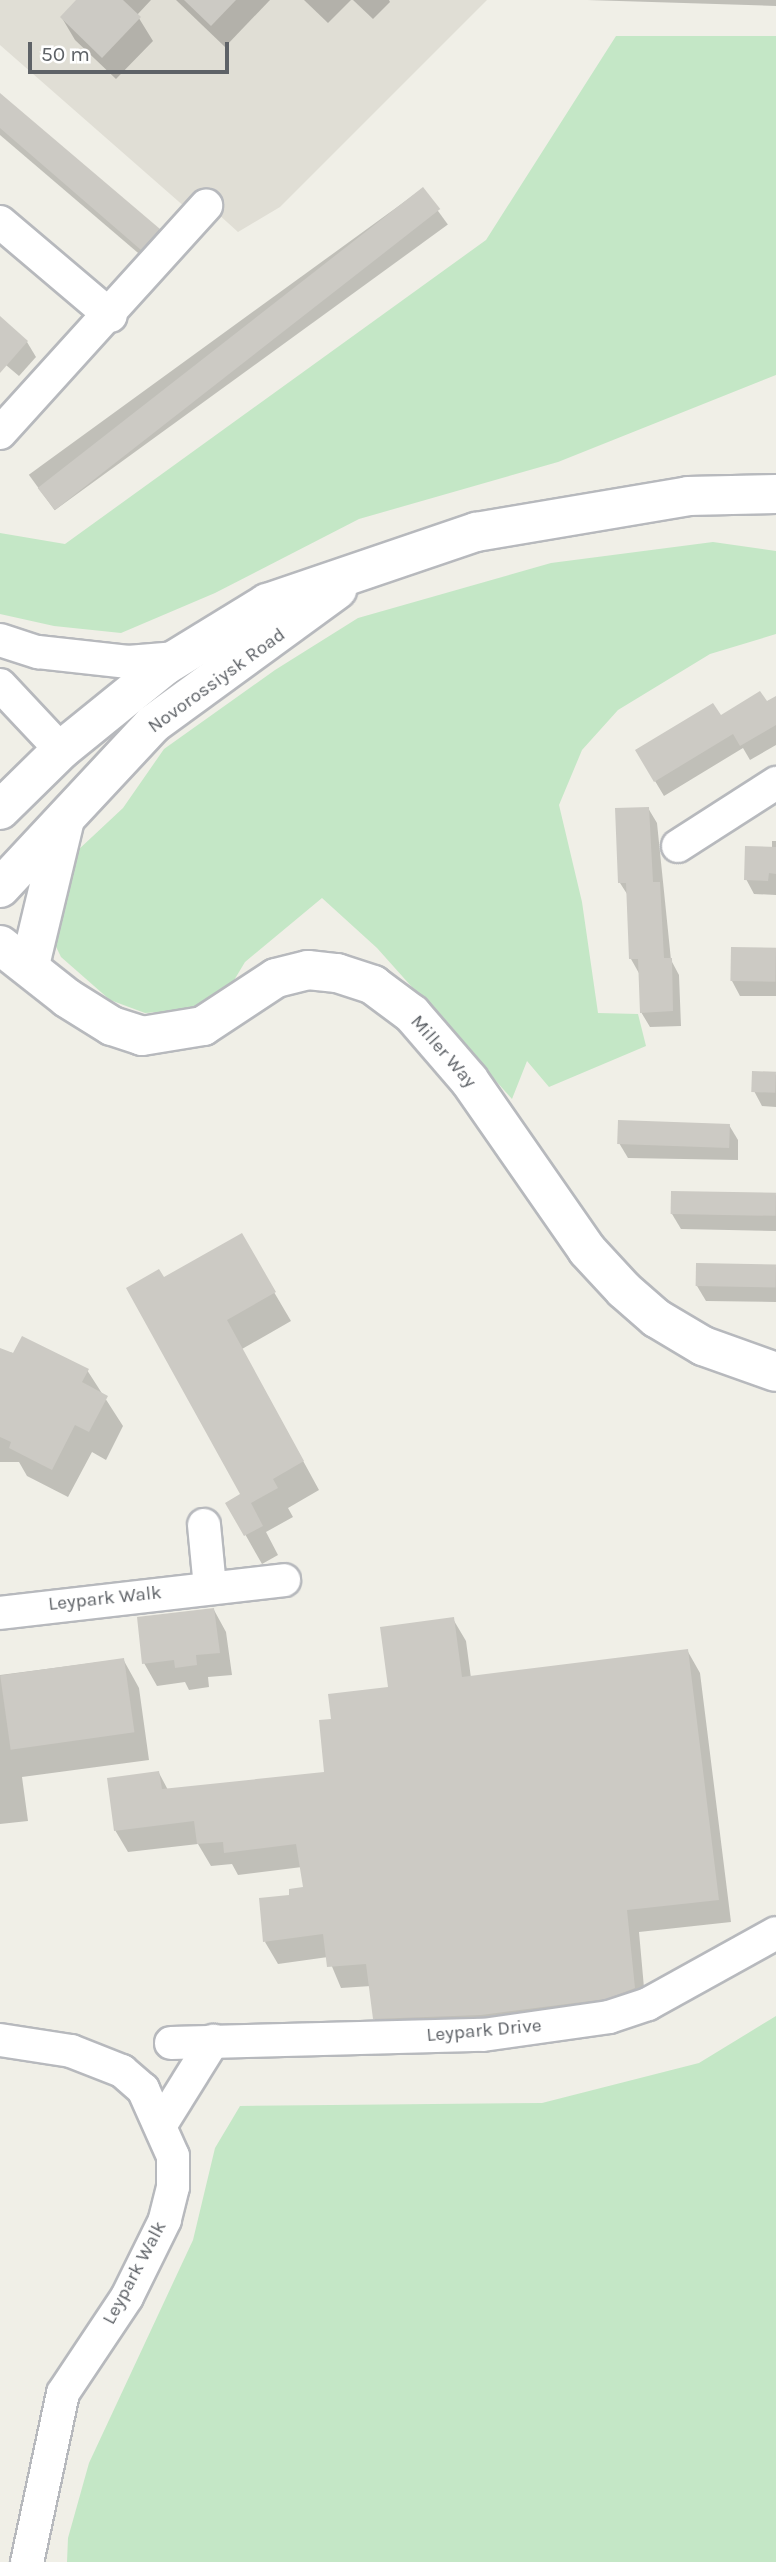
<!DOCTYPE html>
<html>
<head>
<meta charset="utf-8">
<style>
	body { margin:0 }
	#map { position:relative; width:776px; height:2562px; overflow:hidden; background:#f0efe7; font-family:Karla,sans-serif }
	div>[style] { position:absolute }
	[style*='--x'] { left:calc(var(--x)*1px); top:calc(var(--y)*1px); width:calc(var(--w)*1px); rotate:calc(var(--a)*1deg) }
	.education>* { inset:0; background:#e0ded5 }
	.green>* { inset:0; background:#c4e7c6 }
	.shadow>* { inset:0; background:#0003; transform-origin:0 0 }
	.building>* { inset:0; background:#cccac4; transform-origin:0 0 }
	.roads { filter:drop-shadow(2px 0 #b7b9bd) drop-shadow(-2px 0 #b7b9bd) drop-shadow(0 2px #b7b9bd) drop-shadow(0 -2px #b7b9bd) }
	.street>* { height:32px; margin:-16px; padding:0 16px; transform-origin:16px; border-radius:16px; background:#fff }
	.secondary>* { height:38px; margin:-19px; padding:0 19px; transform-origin:19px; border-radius:19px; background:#fff }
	span { translate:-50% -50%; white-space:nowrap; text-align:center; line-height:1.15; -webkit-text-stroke:5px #fff; paint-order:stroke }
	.street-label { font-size:19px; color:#5e6267 }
	.scale { position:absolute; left:28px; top:42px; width:201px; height:32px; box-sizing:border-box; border:4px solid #5e6267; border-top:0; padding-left:9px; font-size:21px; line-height:24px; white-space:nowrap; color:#5e6267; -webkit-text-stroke:5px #fff; paint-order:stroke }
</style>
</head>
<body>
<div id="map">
	<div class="education">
		<i style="clip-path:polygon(0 0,487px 0,280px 207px,238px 232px,196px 194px,186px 208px,0 45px)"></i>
	</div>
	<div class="green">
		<i style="clip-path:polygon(616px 36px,776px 36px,776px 375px,558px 462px,359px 519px,215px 593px,121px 633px,54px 626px,0 614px,0 533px,65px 544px,486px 240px)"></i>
		<i style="clip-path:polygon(713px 542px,776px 551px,776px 634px,710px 654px,618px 710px,582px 750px,559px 805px,582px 902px,598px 1013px,638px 1014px,646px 1046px,549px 1087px,527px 1061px,512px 1099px,377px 948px,322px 898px,245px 962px,224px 997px,202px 1009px,145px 1013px,110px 1000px,61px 957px,44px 922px,62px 865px,123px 808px,164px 749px,275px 670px,358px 618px,551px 563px)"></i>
		<i style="clip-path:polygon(776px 2016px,776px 2562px,67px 2562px,68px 2538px,89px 2463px,193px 2240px,215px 2148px,240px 2106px,542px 2103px,699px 2063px)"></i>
	</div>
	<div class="shadow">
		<i style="clip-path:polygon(79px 0,151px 0,137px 15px,153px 41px,116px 79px,75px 40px,62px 18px)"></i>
		<i style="clip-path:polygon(176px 0,270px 0,225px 47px)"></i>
		<i style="clip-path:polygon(304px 0,351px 0,328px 23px)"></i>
		<i style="clip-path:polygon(353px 0,389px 0,390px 2px,373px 19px)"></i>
		<i style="clip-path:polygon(776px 0,776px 6px,587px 0)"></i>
		<i style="clip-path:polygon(0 94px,159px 230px,167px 245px,151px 264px,0 135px)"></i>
		<i style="left:422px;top:189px;width:44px;height:486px;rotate:54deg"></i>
		<i style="clip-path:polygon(0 319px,27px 342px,36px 357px,19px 376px,0 360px)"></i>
		<i style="clip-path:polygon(776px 698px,776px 745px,750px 760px,743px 748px,664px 796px,637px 751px)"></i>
		<i style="clip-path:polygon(648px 808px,657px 823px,671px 960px,679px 975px,681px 1026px,650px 1027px,641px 1012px,640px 975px,631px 959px,629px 897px,620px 883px)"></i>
		<i style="clip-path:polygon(772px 841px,776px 841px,776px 895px,754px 894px,746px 879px,772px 848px)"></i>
		<i style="clip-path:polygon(776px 949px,776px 996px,740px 996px,732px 981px)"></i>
		<i style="clip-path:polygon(776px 1074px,776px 1107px,762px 1106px,754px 1091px)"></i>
		<i style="clip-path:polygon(729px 1125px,738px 1140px,738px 1160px,628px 1158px,619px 1143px)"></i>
		<i style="clip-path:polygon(776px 1195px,776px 1231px,681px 1229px,672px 1214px)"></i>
		<i style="clip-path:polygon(241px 1236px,291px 1321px,242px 1349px,319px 1490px,288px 1508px,293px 1517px,266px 1532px,278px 1555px,262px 1564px,228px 1504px,243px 1495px,163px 1279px)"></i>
		<i style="clip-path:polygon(776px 1267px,776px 1302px,706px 1301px,697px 1286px)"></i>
		<i style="clip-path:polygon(0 1350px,87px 1370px,123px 1426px,106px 1460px,92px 1452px,68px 1497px,27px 1476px,19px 1462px,0 1462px)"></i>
		<i style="clip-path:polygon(214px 1610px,226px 1632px,232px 1675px,208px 1677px,209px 1687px,189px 1690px,185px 1682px,157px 1686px,144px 1663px)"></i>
		<i style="clip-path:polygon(453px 1619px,466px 1641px,471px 1678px,687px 1650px,700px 1673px,731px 1922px,639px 1932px,646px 2010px,387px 2041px,374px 2018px,371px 1986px,341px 1988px,328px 1957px,278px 1964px,265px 1942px,291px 1896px,305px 1888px,302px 1867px,238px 1875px,232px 1864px,211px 1866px,198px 1844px,128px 1852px,115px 1830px,159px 1773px,168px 1790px,326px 1773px,333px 1721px,390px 1688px)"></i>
		<i style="clip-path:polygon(123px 1659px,139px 1688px,149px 1760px,22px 1777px,28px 1821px,0 1824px,0 1675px)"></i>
	</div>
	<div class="building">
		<i style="clip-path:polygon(76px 0,123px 0,141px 17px,102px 58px,60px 17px)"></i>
		<i style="clip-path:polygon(184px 0,236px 0,211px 26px)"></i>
		<i style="clip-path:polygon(0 93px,160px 229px,141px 250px,0 128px)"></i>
		<i style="left:423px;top:187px;width:28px;height:489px;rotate:52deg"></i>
		<i style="clip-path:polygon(0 316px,28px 341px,0 373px)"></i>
		<i style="clip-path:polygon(760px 691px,767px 701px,776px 696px,776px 725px,740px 746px,733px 734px,654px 782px,635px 750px,713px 703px,721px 715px)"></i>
		<i style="clip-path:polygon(649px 807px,653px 882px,660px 882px,664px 958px,672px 958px,673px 1011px,640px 1013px,638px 959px,629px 959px,626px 883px,618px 883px,615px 808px)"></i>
		<i style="clip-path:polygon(745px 846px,776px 847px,776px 874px,769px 873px,768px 881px,744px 880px)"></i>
		<i style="left:731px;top:947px;width:45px;height:34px;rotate:1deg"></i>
		<i style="left:752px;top:1071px;width:24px;height:21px;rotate:2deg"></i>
		<i style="left:618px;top:1120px;width:112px;height:24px;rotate:2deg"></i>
		<i style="left:671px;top:1191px;width:105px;height:23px;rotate:1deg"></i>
		<i style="clip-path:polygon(242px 1233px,276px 1292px,227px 1320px,304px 1461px,273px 1479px,278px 1488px,251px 1503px,263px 1526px,244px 1536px,225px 1503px,240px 1494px,126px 1288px,159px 1269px,164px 1277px)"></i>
		<i style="left:696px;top:1263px;width:80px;height:23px;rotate:1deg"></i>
		<i style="clip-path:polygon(22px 1336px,89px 1369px,82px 1382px,108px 1396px,89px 1432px,75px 1425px,52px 1470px,9px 1448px,11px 1442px,0 1437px,0 1348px,13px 1353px)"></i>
		<i style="clip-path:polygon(214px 1608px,220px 1653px,196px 1655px,197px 1665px,175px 1668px,174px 1660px,142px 1664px,137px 1617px)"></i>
		<i style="clip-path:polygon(454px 1617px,462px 1677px,688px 1649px,719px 1900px,627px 1910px,635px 1988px,630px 1990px,606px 1999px,481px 2015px,373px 2019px,366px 1964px,327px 1967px,323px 1934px,263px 1942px,259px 1898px,289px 1895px,289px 1889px,303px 1887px,296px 1844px,224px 1853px,223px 1842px,197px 1844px,194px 1821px,114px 1831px,107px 1778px,159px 1771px,162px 1789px,324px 1772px,319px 1720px,331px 1719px,328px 1694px,388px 1687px,380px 1627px)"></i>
		<i style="left:124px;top:1658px;width:75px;height:125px;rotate:82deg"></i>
	</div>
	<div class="roads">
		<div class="street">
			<i style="--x:0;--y:222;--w:145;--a:40.3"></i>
			<i style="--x:0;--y:433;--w:307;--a:-47.8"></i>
			<i style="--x:0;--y:640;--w:40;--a:18"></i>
			<i style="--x:38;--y:652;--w:91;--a:6.3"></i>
			<i style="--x:128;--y:662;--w:49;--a:-4.7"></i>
			<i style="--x:0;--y:685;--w:89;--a:46.8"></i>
			<i style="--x:678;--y:846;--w:117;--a:-32.7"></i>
			<i style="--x:204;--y:1525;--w:62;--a:84.5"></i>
			<i style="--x:0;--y:1613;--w:286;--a:-6.6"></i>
			<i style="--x:0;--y:2040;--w:72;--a:8.8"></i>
			<i style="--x:71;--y:2051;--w:55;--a:21.4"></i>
			<i style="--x:122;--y:2071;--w:28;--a:41"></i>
			<i style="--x:143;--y:2089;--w:73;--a:65.9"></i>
			<i style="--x:173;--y:2156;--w:31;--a:90"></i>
			<i style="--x:173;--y:2187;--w:34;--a:104"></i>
			<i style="--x:165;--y:2220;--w:86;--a:116.3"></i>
			<i style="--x:127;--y:2297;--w:115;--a:123.7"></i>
			<i style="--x:63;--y:2393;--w:173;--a:102"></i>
			<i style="--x:171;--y:2043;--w:312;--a:-1.5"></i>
			<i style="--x:483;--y:2035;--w:127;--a:-8.1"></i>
			<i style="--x:609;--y:2017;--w:41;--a:-18.4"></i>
			<i style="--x:648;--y:2004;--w:146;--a:-29"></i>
			<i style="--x:162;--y:2123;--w:97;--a:-58.1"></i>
		</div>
		<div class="secondary">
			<i style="--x:0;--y:810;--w:86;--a:-44.5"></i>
			<i style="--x:61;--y:750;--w:135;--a:-39"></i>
			<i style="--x:166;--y:665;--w:119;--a:-31.5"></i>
			<i style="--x:267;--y:603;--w:221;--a:-18.8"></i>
			<i style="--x:476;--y:532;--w:215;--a:-9.6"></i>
			<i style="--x:688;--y:496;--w:88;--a:-1.3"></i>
			<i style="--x:0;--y:888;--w:224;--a:-47"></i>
			<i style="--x:153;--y:724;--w:228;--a:-36.1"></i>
			<i style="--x:0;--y:945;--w:85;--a:38.3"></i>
			<i style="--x:67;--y:998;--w:53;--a:31.9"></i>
			<i style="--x:112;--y:1026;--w:32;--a:18"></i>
			<i style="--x:142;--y:1036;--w:62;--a:-9.3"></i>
			<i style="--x:203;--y:1026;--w:87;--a:-33.3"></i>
			<i style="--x:276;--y:978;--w:33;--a:-14"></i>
			<i style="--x:308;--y:970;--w:29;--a:6"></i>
			<i style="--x:337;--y:973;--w:38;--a:18"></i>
			<i style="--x:373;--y:985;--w:49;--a:36.6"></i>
			<i style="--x:412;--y:1014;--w:87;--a:49.2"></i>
			<i style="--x:469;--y:1080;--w:207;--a:55.2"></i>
			<i style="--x:587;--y:1250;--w:54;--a:47.2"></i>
			<i style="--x:624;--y:1290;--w:43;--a:41.2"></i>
			<i style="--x:656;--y:1318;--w:55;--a:30.8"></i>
			<i style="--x:703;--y:1346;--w:77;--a:19.6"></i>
			<i style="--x:30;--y:965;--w:146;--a:-76.5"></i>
		</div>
	</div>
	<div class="street-label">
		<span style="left:217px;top:681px;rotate:-36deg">Novorossiysk Road</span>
		<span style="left:443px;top:1052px;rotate:49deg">Miller Way</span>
		<span style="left:105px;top:1599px;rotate:-6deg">Leypark Walk</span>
		<span style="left:484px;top:2031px;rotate:-5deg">Leypark Drive</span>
		<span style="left:135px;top:2273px;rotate:-62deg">Leypark Walk</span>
	</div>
	<div class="scale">50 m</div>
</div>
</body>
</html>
